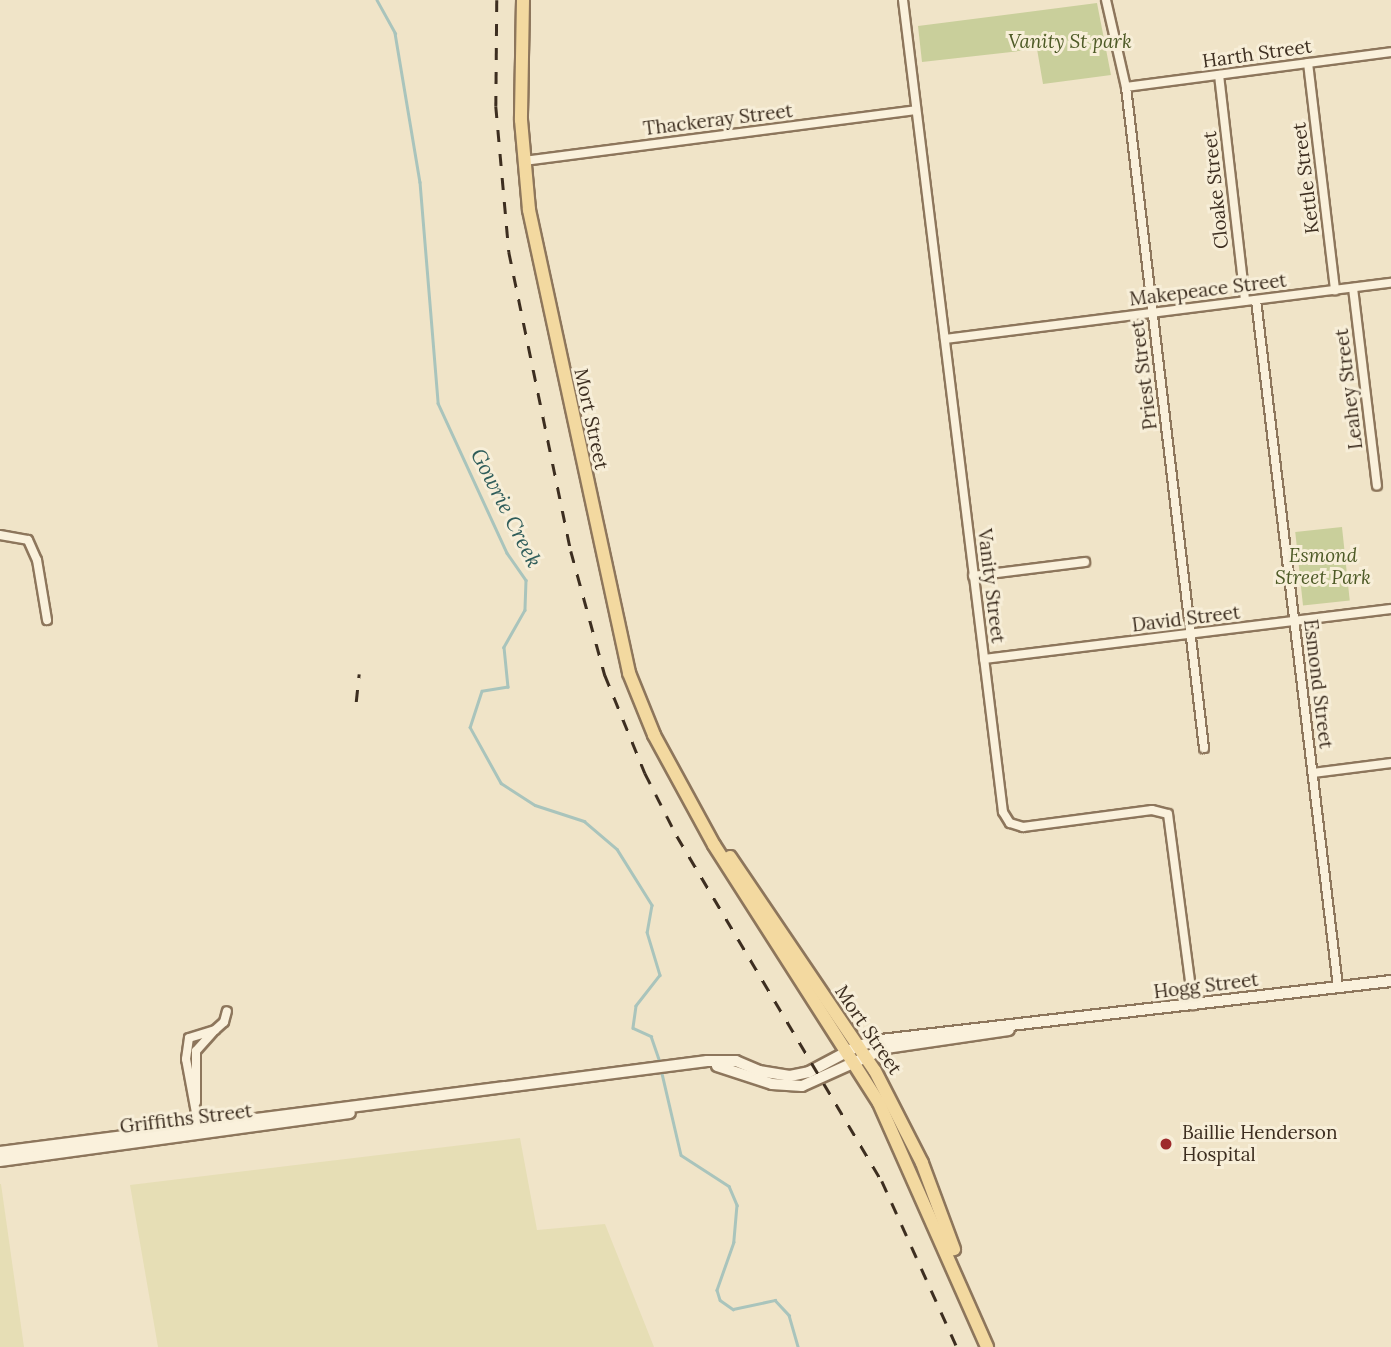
<!DOCTYPE html>
<html>
<head>
<meta charset="utf-8">
<style>
	body { margin:0 }
	#map { position:relative; width:1391px; height:1347px; overflow:hidden; background:#f0e4c8; font-family:Lora,serif }
	div>[style] { position:absolute }
	[style*='--x'] { left:calc(var(--x)*1px); top:calc(var(--y)*1px); width:calc(var(--w)*1px); rotate:calc(var(--a)*1deg) }
	.farmland>* { inset:0; background:#e6deb5 }
	.green>* { inset:0; background:#c9cf9b; transform-origin:0 0 }
	.stream>* { height:2.5px; margin:-1.25px; padding:0 1.25px; transform-origin:1.25px; border-radius:1.25px; background:#a9c4bc }
	.roads { filter:drop-shadow(2px 0 #8d765c) drop-shadow(-2px 0 #8d765c) drop-shadow(0 2px #8d765c) drop-shadow(0 -2px #8d765c) }
	.minor>* { height:8px; margin:-4px; padding:0 4px; transform-origin:4px; border-radius:4px; background:#faf1dc }
	.tertiary>* { height:10px; margin:-5px; padding:0 5px; transform-origin:5px; border-radius:5px; background:#faf1dc }
	.primary>* { height:12px; margin:-6px; padding:0 6px; transform-origin:6px; border-radius:6px; background:#f3d9a0 }
	.rail>* { height:2.5px; margin-top:-1.25px; transform-origin:0; background:repeating-linear-gradient(90deg,#3d2e20 0 12px,transparent 0 24px) }
	.dots>* { width:19px; height:19px; translate:-50% -50%; box-sizing:border-box; border:4px solid #f7eed8; border-radius:50% }
	span { translate:-50% -50%; white-space:nowrap; text-align:center; line-height:1.15; -webkit-text-stroke:6px #f7eed8; paint-order:stroke }
	.park-label { font-size:19px; color:#4d5a26; font-style:italic }
	.street-label { font-size:19px; color:#3d2e20 }
	.poi-label { font-size:19px; color:#3d2e20 }
	.left { translate:0 -50%; text-align:left }
	.water-label { font-size:21px; color:#2f5d5a; font-style:italic }
</style>
</head>
<body>
<div id="map">
	<div class="farmland">
		<i style="clip-path:polygon(520px 1138px,537px 1230px,605px 1224px,654px 1347px,158px 1347px,130px 1185px)"></i>
		<i style="clip-path:polygon(0 1184px,1px 1184px,24px 1347px,0 1347px)"></i>
	</div>
	<div class="green">
		<i style="clip-path:polygon(1097px 3px,1111px 75px,1043px 84px,1037px 49px,922px 62px,918px 26px)"></i>
		<i style="left:1342px;top:527px;width:74px;height:47px;rotate:84deg"></i>
	</div>
	<div class="stream">
		<i style="--x:377;--y:0;--w:38;--a:61"></i>
		<i style="--x:395;--y:33;--w:151;--a:80.5"></i>
		<i style="--x:420;--y:182;--w:222;--a:85.3"></i>
		<i style="--x:438;--y:403;--w:165;--a:65.3"></i>
		<i style="--x:507;--y:553;--w:33;--a:55"></i>
		<i style="--x:526;--y:580;--w:30;--a:92"></i>
		<i style="--x:525;--y:610;--w:43;--a:119.6"></i>
		<i style="--x:504;--y:647;--w:40;--a:84.3"></i>
		<i style="--x:508;--y:687;--w:26;--a:171"></i>
		<i style="--x:482;--y:691;--w:38;--a:108"></i>
		<i style="--x:470;--y:727;--w:64;--a:61"></i>
		<i style="--x:501;--y:783;--w:40;--a:32.9"></i>
		<i style="--x:535;--y:805;--w:52;--a:18.1"></i>
		<i style="--x:584;--y:821;--w:43;--a:40.3"></i>
		<i style="--x:617;--y:849;--w:66;--a:58"></i>
		<i style="--x:652;--y:905;--w:27;--a:100"></i>
		<i style="--x:647;--y:932;--w:45;--a:73.2"></i>
		<i style="--x:660;--y:975;--w:39;--a:128"></i>
		<i style="--x:636;--y:1006;--w:22;--a:98"></i>
		<i style="--x:633;--y:1028;--w:20;--a:24"></i>
		<i style="--x:651;--y:1036;--w:28;--a:71"></i>
		<i style="--x:661;--y:1069;--w:88;--a:76.9"></i>
		<i style="--x:681;--y:1155;--w:57;--a:32.9"></i>
		<i style="--x:729;--y:1186;--w:21;--a:67"></i>
		<i style="--x:737;--y:1205;--w:37;--a:95"></i>
		<i style="--x:734;--y:1242;--w:51;--a:109.5"></i>
		<i style="--x:717;--y:1290;--w:10;--a:73"></i>
		<i style="--x:720;--y:1300;--w:16;--a:35"></i>
		<i style="--x:733;--y:1309;--w:43;--a:-12.1"></i>
		<i style="--x:775;--y:1300;--w:21;--a:47"></i>
		<i style="--x:789;--y:1315;--w:33;--a:74"></i>
	</div>
	<div class="roads">
		<div class="minor">
			<i style="--x:903;--y:0;--w:818;--a:82.98"></i>
			<i style="--x:1003;--y:812;--w:13;--a:58"></i>
			<i style="--x:1010;--y:823;--w:14;--a:17"></i>
			<i style="--x:1023;--y:827;--w:130;--a:-7.5"></i>
			<i style="--x:1152;--y:810;--w:16;--a:14"></i>
			<i style="--x:1168;--y:814;--w:193;--a:82.5"></i>
			<i style="--x:1106;--y:0;--w:89;--a:77.1"></i>
			<i style="--x:1126;--y:87;--w:666;--a:83.27"></i>
			<i style="--x:1308;--y:63;--w:229;--a:83.2"></i>
			<i style="--x:1219;--y:75;--w:227;--a:83.4"></i>
			<i style="--x:1126;--y:87;--w:267;--a:-7.5"></i>
			<i style="--x:524;--y:161;--w:395;--a:-7.4"></i>
			<i style="--x:1353;--y:288;--w:199;--a:83.1"></i>
			<i style="--x:1256;--y:300;--w:692;--a:83.19"></i>
			<i style="--x:945;--y:339;--w:450;--a:-7.2"></i>
			<i style="--x:0;--y:535;--w:28;--a:10"></i>
			<i style="--x:28;--y:540;--w:22;--a:66"></i>
			<i style="--x:37;--y:560;--w:61;--a:80.5"></i>
			<i style="--x:973;--y:576;--w:113;--a:-7.1"></i>
			<i style="--x:984;--y:659;--w:410;--a:-7"></i>
			<i style="--x:1313;--y:773;--w:79;--a:-7.3"></i>
			<i style="--x:196;--y:1102;--w:51;--a:-90"></i>
			<i style="--x:196;--y:1051;--w:25;--a:-48"></i>
			<i style="--x:199;--y:1129;--w:71;--a:-100.5"></i>
			<i style="--x:186;--y:1059;--w:21;--a:-82"></i>
			<i style="--x:189;--y:1038;--w:27;--a:-17"></i>
			<i style="--x:215;--y:1030;--w:12;--a:-42"></i>
			<i style="--x:224;--y:1022;--w:11;--a:-75"></i>
		</div>
		<div class="tertiary">
			<i style="--x:717;--y:1066;--w:58;--a:18.1"></i>
			<i style="--x:772;--y:1084;--w:30;--a:4"></i>
			<i style="--x:802;--y:1086;--w:92;--a:-24.3"></i>
			<i style="--x:886;--y:1048;--w:124;--a:-8.3"></i>
			<i style="--x:0;--y:1152;--w:713;--a:-7.33"></i>
			<i style="--x:707;--y:1061;--w:29;--a:0"></i>
			<i style="--x:736;--y:1061;--w:25;--a:23"></i>
			<i style="--x:759;--y:1071;--w:31;--a:9"></i>
			<i style="--x:790;--y:1076;--w:19;--a:-12"></i>
			<i style="--x:809;--y:1072;--w:55;--a:-28"></i>
			<i style="--x:858;--y:1046;--w:24;--a:-15"></i>
			<i style="--x:881;--y:1040;--w:513;--a:-6.6"></i>
			<i style="--x:0;--y:1161;--w:353;--a:-7.8"></i>
		</div>
		<div class="primary">
			<i style="--x:523;--y:0;--w:120;--a:91"></i>
			<i style="--x:521;--y:120;--w:90;--a:84.9"></i>
			<i style="--x:529;--y:210;--w:474;--a:77.8"></i>
			<i style="--x:629;--y:673;--w:67;--a:68"></i>
			<i style="--x:654;--y:735;--w:125;--a:61.4"></i>
			<i style="--x:714;--y:845;--w:306;--a:57.4"></i>
			<i style="--x:879;--y:1103;--w:267;--a:66.1"></i>
			<i style="--x:730;--y:857;--w:258;--a:55.9"></i>
			<i style="--x:875;--y:1071;--w:103;--a:62.9"></i>
			<i style="--x:922;--y:1163;--w:92;--a:69.6"></i>
		</div>
	</div>
	<div class="rail">
		<i style="--x:497;--y:0;--w:106;--a:90.5"></i>
		<i style="--x:496;--y:106;--w:147;--a:84.9"></i>
		<i style="--x:509;--y:252;--w:305;--a:78.3"></i>
		<i style="--x:571;--y:551;--w:129;--a:74.7"></i>
		<i style="--x:605;--y:675;--w:106;--a:67.8"></i>
		<i style="--x:645;--y:773;--w:71;--a:63.1"></i>
		<i style="--x:677;--y:836;--w:401;--a:59.3"></i>
		<i style="--x:882;--y:1181;--w:182;--a:65.7"></i>
		<i style="--x:356;--y:702;--w:28;--a:-84"></i>
	</div>
	<div class="dots">
		<i style="left:1166px;top:1144px;background:#9e2a2b"></i>
	</div>
	<div class="park-label">
		<span style="left:1070px;top:42px">Vanity St park</span>
		<span style="left:1323px;top:567px">Esmond<br>Street Park</span>
	</div>
	<div class="street-label">
		<span style="left:1257px;top:54px;rotate:-8deg">Harth Street</span>
		<span style="left:718px;top:120px;rotate:-7deg">Thackeray Street</span>
		<span style="left:1306px;top:178px;rotate:-97deg">Kettle Street</span>
		<span style="left:1216px;top:190px;rotate:-96deg">Cloake Street</span>
		<span style="left:1208px;top:290px;rotate:-7deg">Makepeace Street</span>
		<span style="left:1144px;top:375px;rotate:-97deg">Priest Street</span>
		<span style="left:1349px;top:389px;rotate:-97deg">Leahey Street</span>
		<span style="left:591px;top:419px;rotate:78deg">Mort Street</span>
		<span style="left:991px;top:586px;rotate:83deg">Vanity Street</span>
		<span style="left:1186px;top:619px;rotate:-7deg">David Street</span>
		<span style="left:1318px;top:684px;rotate:83deg">Esmond Street</span>
		<span style="left:1206px;top:986px;rotate:-7deg">Hogg Street</span>
		<span style="left:868px;top:1030px;rotate:56deg">Mort Street</span>
		<span style="left:186px;top:1119px;rotate:-7deg">Griffiths Street</span>
	</div>
	<div class="poi-label">
		<span class="left" style="left:1182px;top:1144px">Baillie Henderson<br>Hospital</span>
	</div>
	<div class="water-label">
		<span style="left:506px;top:508px;rotate:63deg">Gowrie Creek</span>
	</div>
</div>
</body>
</html>
